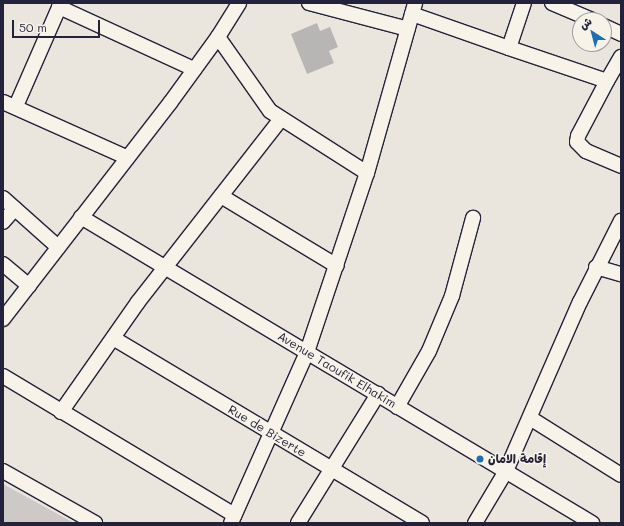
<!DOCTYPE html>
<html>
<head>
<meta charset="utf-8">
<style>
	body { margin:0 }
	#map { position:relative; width:624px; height:526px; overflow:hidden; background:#eae6de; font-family:Mali,"Playpen Sans Arabic",sans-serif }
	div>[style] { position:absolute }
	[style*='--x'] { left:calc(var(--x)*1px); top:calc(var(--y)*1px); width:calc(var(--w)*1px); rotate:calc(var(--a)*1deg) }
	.green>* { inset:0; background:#cdc9c6 }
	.building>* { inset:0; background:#b8b6b5 }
	.roads { filter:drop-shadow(1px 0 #22223b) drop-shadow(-1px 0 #22223b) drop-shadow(0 1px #22223b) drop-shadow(0 -1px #22223b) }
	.minor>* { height:14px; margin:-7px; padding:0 7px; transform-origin:7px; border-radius:7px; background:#f7f3e8 }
	.dots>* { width:11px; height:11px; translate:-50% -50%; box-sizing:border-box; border:2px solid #f7f3e8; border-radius:50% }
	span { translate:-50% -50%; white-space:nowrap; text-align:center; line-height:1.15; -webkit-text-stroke:3px #f7f3e8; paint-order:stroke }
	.street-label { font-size:12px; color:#22223b }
	.poi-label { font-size:12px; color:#22223b; font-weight:700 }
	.left { translate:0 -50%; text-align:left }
	.frame { position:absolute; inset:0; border:4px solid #22223b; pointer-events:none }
	.north { position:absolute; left:572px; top:12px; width:40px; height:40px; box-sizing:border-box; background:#f7f3e8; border:1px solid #a29fa3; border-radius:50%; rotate:324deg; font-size:11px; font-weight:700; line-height:16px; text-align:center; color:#22223b }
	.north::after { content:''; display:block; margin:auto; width:14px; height:18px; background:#1f6fb2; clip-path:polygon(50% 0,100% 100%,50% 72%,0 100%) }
	.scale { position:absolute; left:12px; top:20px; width:88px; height:18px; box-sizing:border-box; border:2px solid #22223b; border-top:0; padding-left:5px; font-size:12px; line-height:14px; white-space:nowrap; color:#22223b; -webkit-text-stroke:3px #f7f3e8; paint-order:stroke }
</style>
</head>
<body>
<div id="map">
	<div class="green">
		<i style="clip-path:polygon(3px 484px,74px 523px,3px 523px)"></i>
	</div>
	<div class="building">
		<i style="clip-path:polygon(317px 23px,320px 31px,330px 27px,338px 47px,329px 51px,334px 63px,307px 74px,291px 34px)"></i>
	</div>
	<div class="roads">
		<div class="minor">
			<i style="--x:309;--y:3;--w:102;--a:14.7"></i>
			<i style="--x:552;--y:3;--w:43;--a:23"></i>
			<i style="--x:59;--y:7;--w:149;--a:24.7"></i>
			<i style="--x:412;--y:14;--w:103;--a:19.3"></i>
			<i style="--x:509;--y:48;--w:47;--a:-71.6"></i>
			<i style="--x:604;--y:26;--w:19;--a:25"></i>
			<i style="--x:218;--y:37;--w:90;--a:54.9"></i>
			<i style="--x:270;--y:111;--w:115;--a:32.6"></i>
			<i style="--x:509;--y:48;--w:103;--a:18.6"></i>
			<i style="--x:607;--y:81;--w:28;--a:-60"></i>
			<i style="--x:607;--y:81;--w:62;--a:117.8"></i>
			<i style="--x:578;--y:136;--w:6;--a:99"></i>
			<i style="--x:577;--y:142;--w:13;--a:45"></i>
			<i style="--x:586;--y:151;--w:38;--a:23"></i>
			<i style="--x:3;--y:102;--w:135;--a:24.1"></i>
			<i style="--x:16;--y:106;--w:112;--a:-66.4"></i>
			<i style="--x:221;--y:196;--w:135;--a:31.1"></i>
			<i style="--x:3;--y:198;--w:74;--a:41.7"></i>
			<i style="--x:81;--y:217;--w:596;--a:30.91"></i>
			<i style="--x:3;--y:222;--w:18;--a:-49"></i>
			<i style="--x:3;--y:264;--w:34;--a:40"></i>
			<i style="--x:596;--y:267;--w:26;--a:16"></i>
			<i style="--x:3;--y:319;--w:273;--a:-52.3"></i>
			<i style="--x:170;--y:103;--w:82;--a:-54"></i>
			<i style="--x:218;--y:37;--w:40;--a:-58"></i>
			<i style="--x:113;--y:338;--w:360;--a:30.9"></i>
			<i style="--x:3;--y:376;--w:270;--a:31"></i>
			<i style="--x:397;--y:407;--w:64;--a:-60.3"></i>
			<i style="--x:429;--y:351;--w:60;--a:-67.3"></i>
			<i style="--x:452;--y:296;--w:81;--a:-74.9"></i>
			<i style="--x:61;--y:412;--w:134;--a:-55"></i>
			<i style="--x:138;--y:302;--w:232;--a:-52"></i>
			<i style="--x:530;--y:418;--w:107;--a:32.1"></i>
			<i style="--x:3;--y:471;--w:106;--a:29.5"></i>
			<i style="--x:231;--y:523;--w:187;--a:-66"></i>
			<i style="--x:307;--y:352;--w:189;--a:-71.5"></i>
			<i style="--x:367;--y:173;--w:177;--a:-74.2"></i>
			<i style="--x:298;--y:523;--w:152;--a:-58.2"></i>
			<i style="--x:475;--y:523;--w:61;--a:-59.2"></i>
			<i style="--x:506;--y:471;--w:184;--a:-66.4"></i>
			<i style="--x:580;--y:302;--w:91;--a:-63.2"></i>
		</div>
	</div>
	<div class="dots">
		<i style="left:480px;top:459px;background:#1f6fb2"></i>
	</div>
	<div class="street-label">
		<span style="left:337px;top:370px;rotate:31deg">Avenue Taoufik Elhakim</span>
		<span style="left:267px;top:431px;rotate:31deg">Rue de Bizerte</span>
	</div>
	<div class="poi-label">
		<span class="left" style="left:488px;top:459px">إقامة الامان</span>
	</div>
	<div class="frame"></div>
	<div class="north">ش</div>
	<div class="scale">50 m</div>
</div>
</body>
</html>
